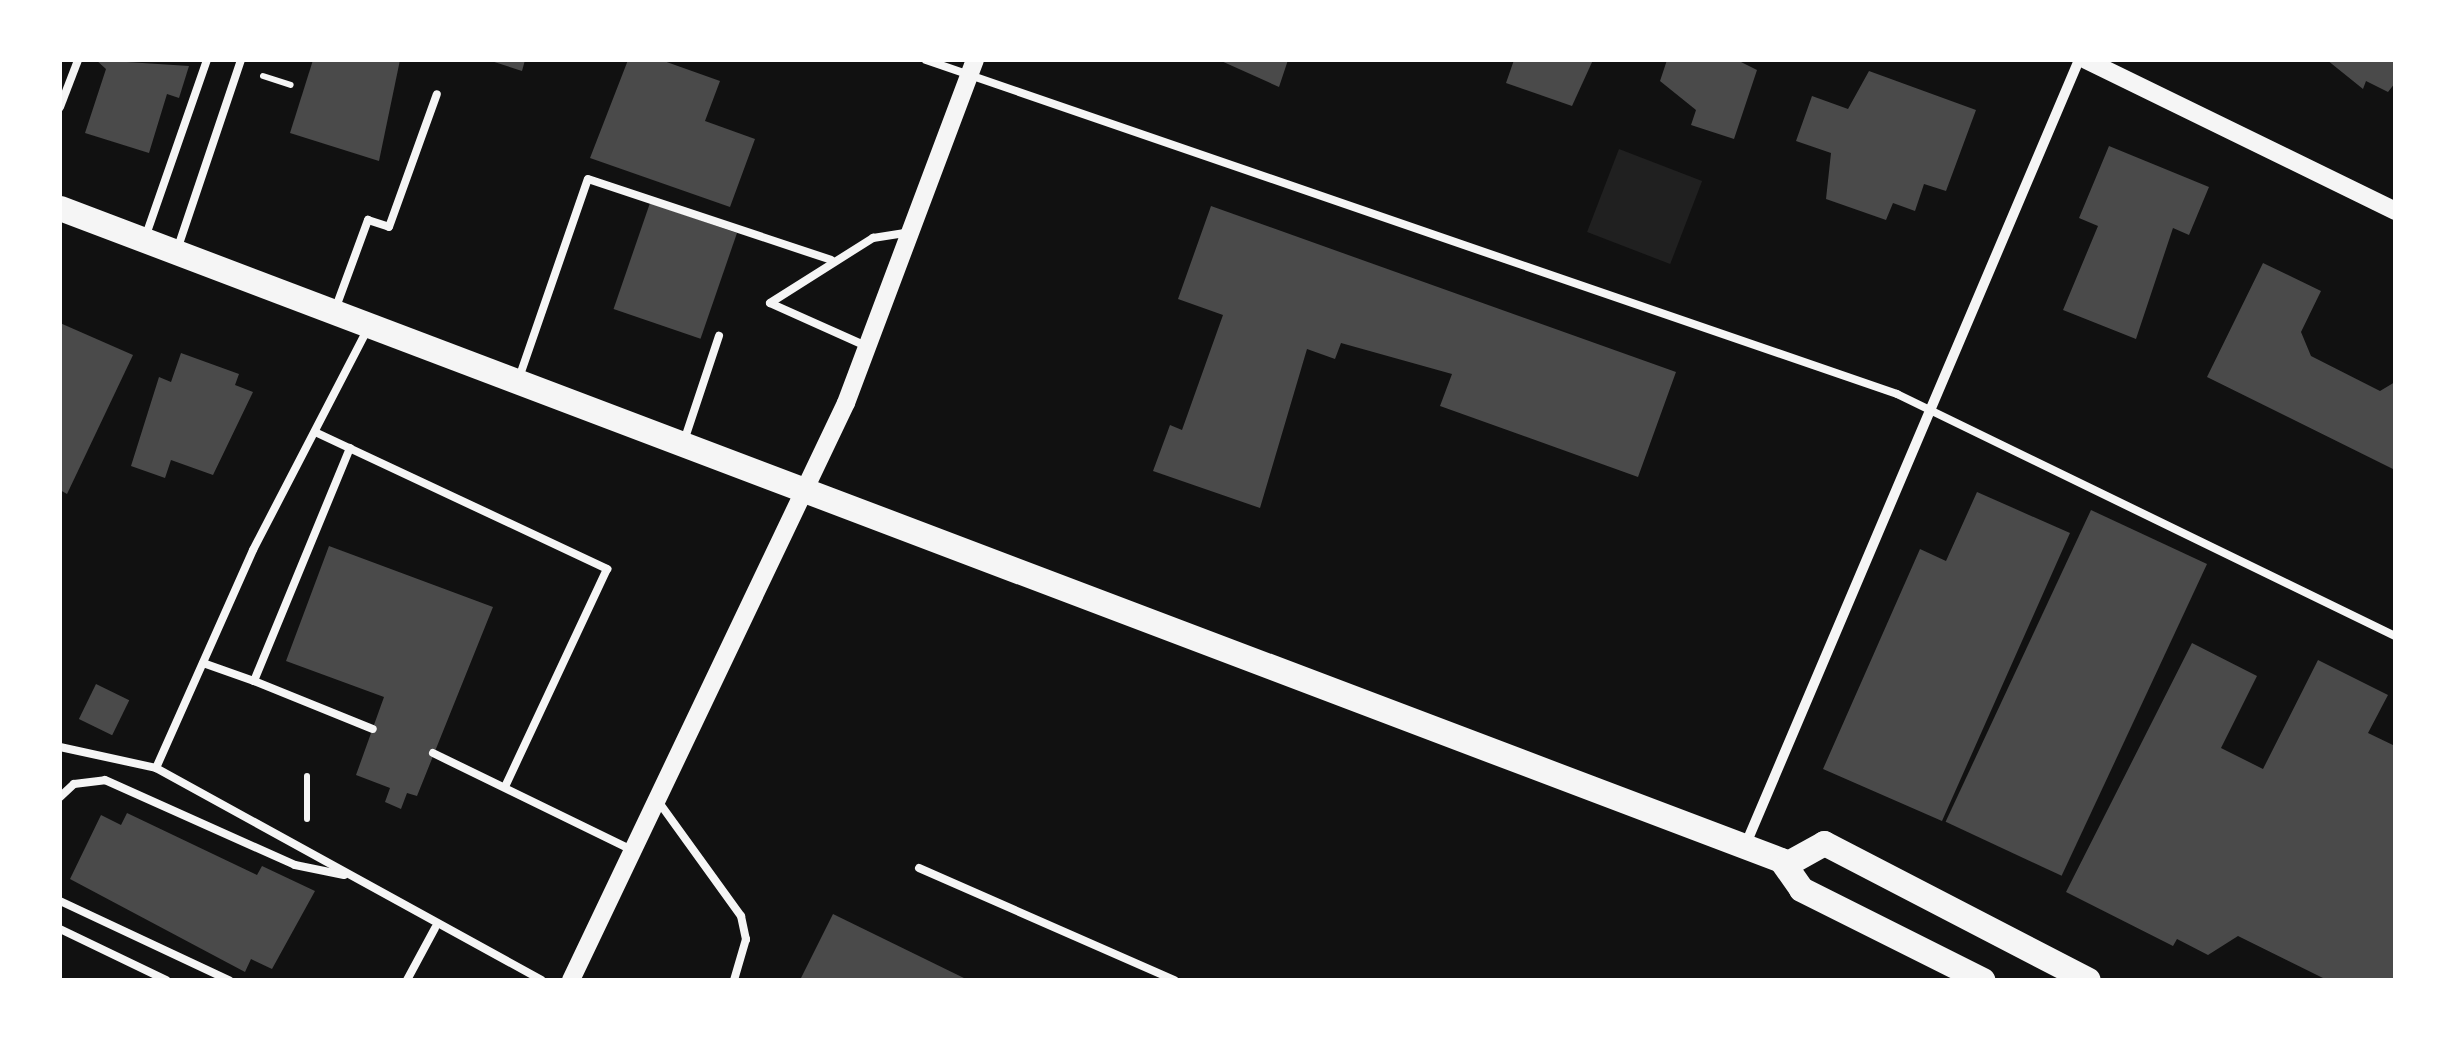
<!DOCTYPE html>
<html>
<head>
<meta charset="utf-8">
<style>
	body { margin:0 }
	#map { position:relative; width:2455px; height:1040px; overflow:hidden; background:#111; font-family:"Alegreya Sans",sans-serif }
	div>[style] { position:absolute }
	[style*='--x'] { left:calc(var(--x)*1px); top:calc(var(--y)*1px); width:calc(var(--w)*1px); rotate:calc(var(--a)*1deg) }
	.green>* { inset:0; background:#202020; transform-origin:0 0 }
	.building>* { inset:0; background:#4a4a4a; transform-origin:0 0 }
	.path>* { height:6px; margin:-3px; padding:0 3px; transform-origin:3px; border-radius:3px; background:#f5f5f5 }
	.service>* { height:8px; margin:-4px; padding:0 4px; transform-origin:4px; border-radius:4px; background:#f5f5f5 }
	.minor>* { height:10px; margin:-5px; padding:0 5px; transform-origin:5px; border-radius:5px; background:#f5f5f5 }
	.tertiary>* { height:18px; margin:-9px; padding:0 9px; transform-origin:9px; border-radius:9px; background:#f5f5f5 }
	.primary>* { height:25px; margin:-12.5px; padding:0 12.5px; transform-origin:12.5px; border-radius:12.5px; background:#f5f5f5 }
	span { translate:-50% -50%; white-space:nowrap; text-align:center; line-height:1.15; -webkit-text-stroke:10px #fff; paint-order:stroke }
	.frame { position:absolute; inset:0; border:62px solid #fff; pointer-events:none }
</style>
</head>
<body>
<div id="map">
	<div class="green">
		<i style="left:1619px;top:149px;width:89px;height:89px;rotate:21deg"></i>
	</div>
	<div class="building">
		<i style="clip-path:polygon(96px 60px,189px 66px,179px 98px,167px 94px,149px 153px,85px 133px,106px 69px)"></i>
		<i style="clip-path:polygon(313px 60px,400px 60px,379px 161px,290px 133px)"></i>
		<i style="clip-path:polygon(488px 60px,525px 60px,522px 71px)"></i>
		<i style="clip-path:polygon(628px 60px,661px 60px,720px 81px,705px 121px,755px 139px,730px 207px,590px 158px)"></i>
		<i style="clip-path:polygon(1219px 60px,1288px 60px,1279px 87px)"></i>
		<i style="clip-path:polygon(1514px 60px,1593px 60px,1572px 106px,1506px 83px)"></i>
		<i style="clip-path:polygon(1667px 60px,1737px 60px,1757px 70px,1734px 139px,1691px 125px,1696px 110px,1660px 81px)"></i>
		<i style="clip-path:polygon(2327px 60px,2395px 60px,2395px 83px,2388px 92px,2366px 81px,2363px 89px)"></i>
		<i style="clip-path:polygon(1869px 71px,1976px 110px,1946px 191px,1924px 184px,1915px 211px,1893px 203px,1886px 220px,1826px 199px,1831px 153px,1796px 141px,1812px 96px,1848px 109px)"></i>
		<i style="clip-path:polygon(2109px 146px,2209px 187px,2189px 235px,2173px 228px,2136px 339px,2063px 310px,2098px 226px,2079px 218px)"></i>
		<i style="left:650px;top:203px;width:92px;height:112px;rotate:19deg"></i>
		<i style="clip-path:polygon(1211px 206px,1676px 372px,1638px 477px,1440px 406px,1452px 374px,1341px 343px,1335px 359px,1307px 349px,1260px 508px,1153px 471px,1170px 425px,1182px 430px,1223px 315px,1178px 299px)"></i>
		<i style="clip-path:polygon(2263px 263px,2321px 291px,2301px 332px,2311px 356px,2380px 391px,2395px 382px,2395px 470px,2207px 377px)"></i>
		<i style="clip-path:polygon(60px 323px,133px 355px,67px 494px,60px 490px)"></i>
		<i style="clip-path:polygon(181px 353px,239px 374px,235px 385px,253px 392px,213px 475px,171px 460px,165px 478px,131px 466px,159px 377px,171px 382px)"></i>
		<i style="clip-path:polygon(1977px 492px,2070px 533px,1942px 821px,1823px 769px,1920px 549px,1946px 561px)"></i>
		<i style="left:2091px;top:510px;width:128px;height:344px;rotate:25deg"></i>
		<i style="clip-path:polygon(329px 546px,493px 607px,417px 796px,407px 793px,401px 809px,385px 802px,390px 788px,356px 775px,384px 697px,286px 661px)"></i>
		<i style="clip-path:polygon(2192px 643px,2257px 676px,2221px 748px,2263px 769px,2318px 660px,2388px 695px,2368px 733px,2395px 746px,2395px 980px,2327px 980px,2238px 936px,2208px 955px,2177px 939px,2173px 946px,2066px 892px)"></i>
		<i style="left:96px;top:684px;width:37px;height:39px;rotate:26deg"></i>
		<i style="clip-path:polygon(127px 813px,257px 875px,262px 866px,315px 891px,272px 969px,251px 959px,245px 972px,70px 879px,101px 815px,121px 825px)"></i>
		<i style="clip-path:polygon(833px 914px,968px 980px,800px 980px)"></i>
	</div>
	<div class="path">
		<i style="--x:263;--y:76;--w:29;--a:18"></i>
		<i style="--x:307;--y:776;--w:43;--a:90"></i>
	</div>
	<div class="service">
		<i style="--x:926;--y:60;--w:1027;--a:18.98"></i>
		<i style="--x:1897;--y:394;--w:554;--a:25.92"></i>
		<i style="--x:60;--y:107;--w:50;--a:-69"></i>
		<i style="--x:146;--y:235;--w:185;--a:-70.8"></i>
		<i style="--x:177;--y:250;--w:200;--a:-71.4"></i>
		<i style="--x:336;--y:307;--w:93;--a:-69.8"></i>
		<i style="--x:368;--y:220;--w:22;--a:18"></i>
		<i style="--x:389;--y:227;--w:141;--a:-70.2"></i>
		<i style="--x:866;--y:346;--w:105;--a:-155.9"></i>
		<i style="--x:770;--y:303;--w:122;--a:-32.3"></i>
		<i style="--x:873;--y:238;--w:37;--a:-9"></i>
		<i style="--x:520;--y:375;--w:207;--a:-70.9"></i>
		<i style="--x:588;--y:179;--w:256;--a:18.4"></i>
		<i style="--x:315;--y:432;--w:323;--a:25.1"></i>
		<i style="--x:607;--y:569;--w:241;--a:115.1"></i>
		<i style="--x:684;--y:441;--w:111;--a:-71.6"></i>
		<i style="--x:350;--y:448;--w:252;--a:112.4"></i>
		<i style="--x:254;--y:681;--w:128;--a:22"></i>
		<i style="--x:203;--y:663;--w:54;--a:19.4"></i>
		<i style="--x:60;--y:747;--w:98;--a:12.3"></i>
		<i style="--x:156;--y:768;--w:440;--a:28.8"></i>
		<i style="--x:433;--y:753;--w:221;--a:26"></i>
		<i style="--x:156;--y:768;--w:239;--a:-66"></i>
		<i style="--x:253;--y:550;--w:250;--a:-62.6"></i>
		<i style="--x:60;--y:797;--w:19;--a:-43"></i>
		<i style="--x:74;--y:784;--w:31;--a:-7"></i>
		<i style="--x:105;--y:780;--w:208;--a:24.1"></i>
		<i style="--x:295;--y:865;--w:50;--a:11.5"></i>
		<i style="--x:658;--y:801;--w:142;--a:54.2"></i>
		<i style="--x:741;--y:916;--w:24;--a:78"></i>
		<i style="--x:746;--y:939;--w:43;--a:106.3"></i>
		<i style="--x:919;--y:868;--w:279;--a:23.7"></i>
		<i style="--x:60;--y:901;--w:187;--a:25.1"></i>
		<i style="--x:60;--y:929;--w:118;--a:25.7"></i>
		<i style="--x:407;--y:980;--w:59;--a:-61.7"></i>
	</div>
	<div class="minor">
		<i style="--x:1745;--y:846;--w:854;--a:-66.98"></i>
	</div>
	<div class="tertiary">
		<i style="--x:2086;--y:60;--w:344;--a:26"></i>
		<i style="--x:571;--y:980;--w:639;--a:-64.52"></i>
		<i style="--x:846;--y:403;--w:366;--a:-69.4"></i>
	</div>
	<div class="primary">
		<i style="--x:60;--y:208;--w:1840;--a:20.75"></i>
		<i style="--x:1781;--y:860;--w:35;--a:55"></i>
		<i style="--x:1801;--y:889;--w:203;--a:26.6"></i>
		<i style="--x:1788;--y:863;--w:41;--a:-29.1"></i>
		<i style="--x:1824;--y:843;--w:297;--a:27.4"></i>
	</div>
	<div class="frame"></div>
</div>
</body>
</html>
